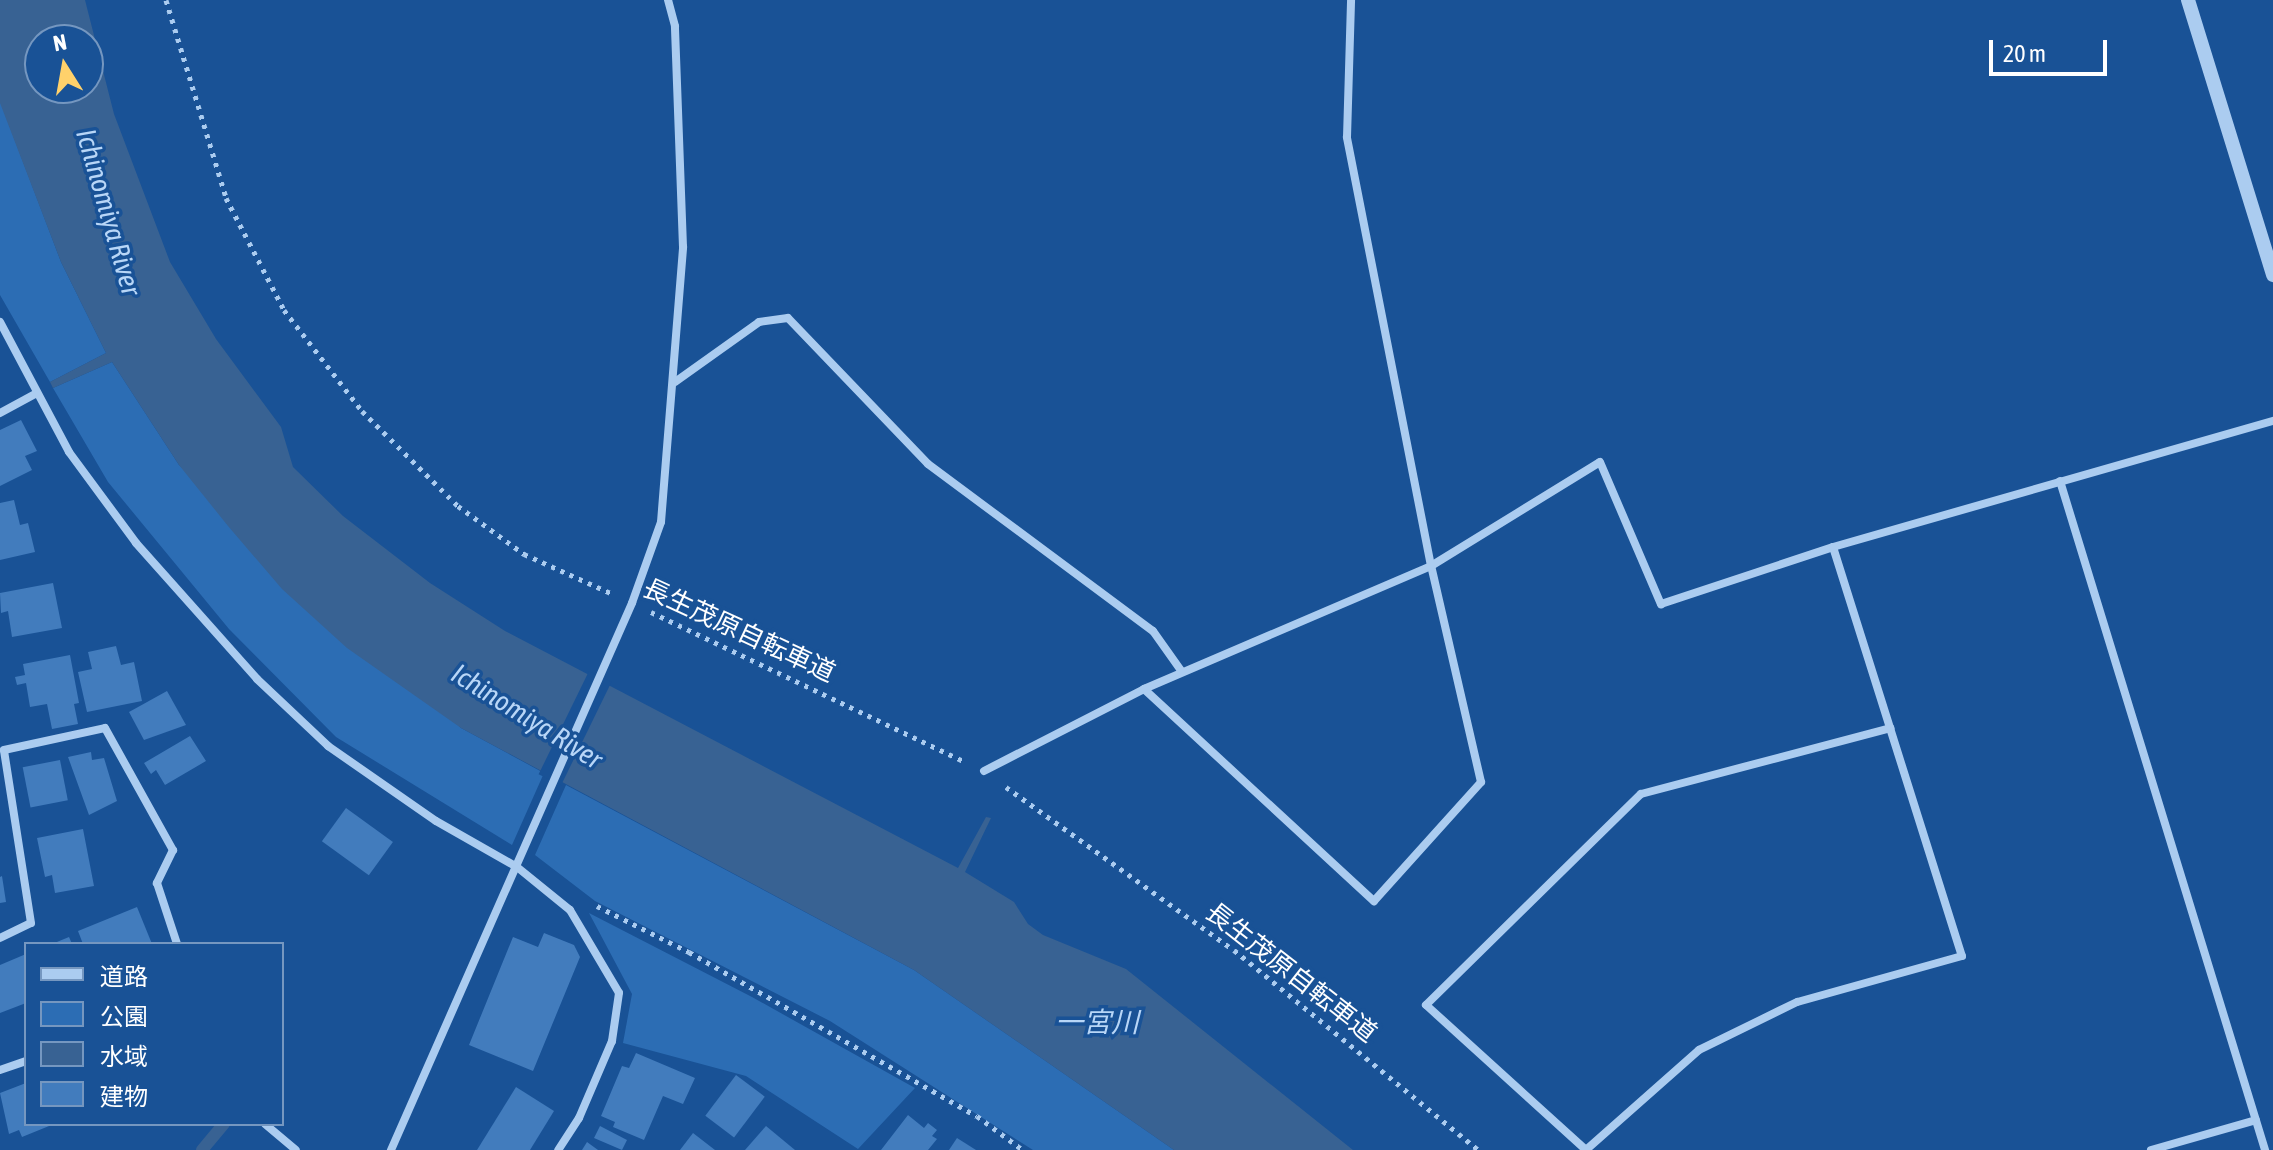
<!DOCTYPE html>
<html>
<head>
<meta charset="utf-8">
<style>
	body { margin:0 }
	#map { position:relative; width:2273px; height:1150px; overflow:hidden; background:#195296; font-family:"Asap Condensed","Noto Sans JP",sans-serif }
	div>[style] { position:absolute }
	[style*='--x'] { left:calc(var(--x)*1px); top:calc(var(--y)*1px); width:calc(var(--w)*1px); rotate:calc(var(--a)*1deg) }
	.green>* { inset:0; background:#2c6db4 }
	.water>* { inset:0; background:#386293 }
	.pier>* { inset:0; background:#195296; transform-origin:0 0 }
	.stream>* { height:12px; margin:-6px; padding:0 6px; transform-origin:6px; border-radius:6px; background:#386293 }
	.building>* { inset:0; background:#427cbd; transform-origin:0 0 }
	.path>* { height:5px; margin-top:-2.5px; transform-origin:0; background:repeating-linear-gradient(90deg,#abccf0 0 4px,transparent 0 10px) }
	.minor>* { height:8px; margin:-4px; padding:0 4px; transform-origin:4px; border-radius:4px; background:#abccf0 }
	.tertiary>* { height:14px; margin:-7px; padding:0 7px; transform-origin:7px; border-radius:7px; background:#abccf0 }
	span { translate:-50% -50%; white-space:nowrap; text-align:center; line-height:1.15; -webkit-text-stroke:7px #195296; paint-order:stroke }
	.street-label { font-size:26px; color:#fff }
	.water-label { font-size:28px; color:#b8d6f7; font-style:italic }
	.legend { position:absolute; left:24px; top:942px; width:260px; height:184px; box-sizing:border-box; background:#195296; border:2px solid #7597c0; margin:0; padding:10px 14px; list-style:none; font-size:24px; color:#fff }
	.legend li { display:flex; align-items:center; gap:16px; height:40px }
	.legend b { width:40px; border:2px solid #7597c0 }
	.north { position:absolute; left:24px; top:24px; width:80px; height:80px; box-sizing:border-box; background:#195296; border:2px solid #7597c0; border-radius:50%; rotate:349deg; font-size:22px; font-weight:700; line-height:32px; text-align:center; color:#fff }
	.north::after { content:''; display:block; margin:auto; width:28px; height:36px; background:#ffd16b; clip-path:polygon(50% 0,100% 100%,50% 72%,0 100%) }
	.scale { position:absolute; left:1989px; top:40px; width:118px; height:36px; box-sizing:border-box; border:4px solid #fff; border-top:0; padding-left:10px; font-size:24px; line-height:28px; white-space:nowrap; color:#fff; -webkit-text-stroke:6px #195296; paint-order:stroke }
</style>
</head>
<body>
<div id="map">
	<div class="green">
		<i style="clip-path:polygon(0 101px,61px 262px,106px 353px,50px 382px,0 295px)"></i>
		<i style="clip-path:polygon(112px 362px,179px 465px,461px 728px,544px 773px,512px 845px,336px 737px,229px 629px,108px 482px,53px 388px)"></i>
		<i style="clip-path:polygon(566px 785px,914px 970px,1174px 1150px,1033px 1150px,830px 1021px,595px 901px,535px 855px)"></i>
		<i style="clip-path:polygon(589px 913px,752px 997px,915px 1088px,858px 1149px,746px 1076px,623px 1043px,632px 994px)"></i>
	</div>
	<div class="water">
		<i style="clip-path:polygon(evenodd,0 0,85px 0,114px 114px,170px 262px,216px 339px,281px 427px,293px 467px,343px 516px,430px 583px,505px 631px,958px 868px,986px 817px,991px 818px,965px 872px,1014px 902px,1028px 924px,1043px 935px,1126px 969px,1353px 1150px,1174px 1150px,914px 970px,461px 728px,347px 648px,282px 589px,228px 526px,179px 465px,112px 362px,53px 388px,50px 382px,106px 353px,61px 262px,0 103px,0 0,40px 40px,88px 40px,88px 88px,40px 88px,40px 40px)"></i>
	</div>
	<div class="pier">
		<i style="left:589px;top:671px;width:25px;height:115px;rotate:26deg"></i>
	</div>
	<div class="stream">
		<i style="--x:202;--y:1150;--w:34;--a:-50"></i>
	</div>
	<div class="building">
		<i style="clip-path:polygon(21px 420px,37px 451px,25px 456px,32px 470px,0 486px,0 430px)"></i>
		<i style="clip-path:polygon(14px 500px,20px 525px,28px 523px,35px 552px,0 560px,0 503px)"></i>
		<i style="clip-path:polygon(53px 583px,62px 628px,12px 637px,8px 611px,1px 613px,0 593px)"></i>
		<i style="clip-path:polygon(116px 646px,121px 665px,134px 662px,142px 701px,87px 712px,78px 672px,92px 669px,88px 652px)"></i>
		<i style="clip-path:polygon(70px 655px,79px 703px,74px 704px,78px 724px,52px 729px,47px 704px,30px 707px,26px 683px,17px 685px,15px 677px,25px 675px,23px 664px)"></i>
		<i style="clip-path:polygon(167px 691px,186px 725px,144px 740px,129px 712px)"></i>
		<i style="clip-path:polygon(190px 736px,206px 761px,165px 785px,156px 770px,151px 774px,144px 763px)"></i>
		<i style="clip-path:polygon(91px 752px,92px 760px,104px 758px,117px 801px,89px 815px,68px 757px)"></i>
		<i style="left:60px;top:760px;width:41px;height:38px;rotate:79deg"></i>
		<i style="left:346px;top:808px;width:58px;height:41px;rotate:36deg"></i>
		<i style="clip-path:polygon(83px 829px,94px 886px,55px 893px,52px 875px,45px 877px,37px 838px)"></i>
		<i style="clip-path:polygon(2px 876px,6px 902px,0 903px,0 877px)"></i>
		<i style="clip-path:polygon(137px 907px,152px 944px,83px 944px,78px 931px)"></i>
		<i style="clip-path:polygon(544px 933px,574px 945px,580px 957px,533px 1071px,469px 1045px,513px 937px,538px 947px)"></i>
		<i style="clip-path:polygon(69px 937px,72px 944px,52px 944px)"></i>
		<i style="clip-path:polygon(26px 954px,26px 1003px,0 1013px,0 965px)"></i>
		<i style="clip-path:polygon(636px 1053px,695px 1078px,683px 1104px,663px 1096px,644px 1140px,613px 1127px,615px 1122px,601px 1116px,622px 1066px,629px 1068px)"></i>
		<i style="left:736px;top:1075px;width:36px;height:51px;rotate:37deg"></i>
		<i style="clip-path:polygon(26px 1083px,26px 1124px,54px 1124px,22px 1137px,19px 1130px,9px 1134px,0 1093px)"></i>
		<i style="clip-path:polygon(516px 1087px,554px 1111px,530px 1150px,477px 1150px)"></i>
		<i style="clip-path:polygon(908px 1115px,924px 1128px,928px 1123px,937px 1130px,932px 1136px,937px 1139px,928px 1150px,881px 1150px)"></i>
		<i style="clip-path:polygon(600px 1126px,627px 1140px,622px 1150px,594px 1138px)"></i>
		<i style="clip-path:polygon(766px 1126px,795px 1150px,745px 1150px)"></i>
		<i style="clip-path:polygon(693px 1133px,715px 1150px,680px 1150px)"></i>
		<i style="clip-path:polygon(957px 1138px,976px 1150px,949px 1150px)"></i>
		<i style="clip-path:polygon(587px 1142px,598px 1150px,582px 1150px)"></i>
	</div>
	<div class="path">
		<i style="--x:166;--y:0;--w:207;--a:73.1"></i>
		<i style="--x:226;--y:198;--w:126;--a:62.6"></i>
		<i style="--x:284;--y:310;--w:128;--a:52.3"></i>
		<i style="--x:362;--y:411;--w:135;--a:44.7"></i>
		<i style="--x:458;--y:506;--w:82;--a:36"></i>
		<i style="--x:524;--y:554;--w:98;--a:24.2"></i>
		<i style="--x:651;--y:612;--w:346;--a:25.5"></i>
		<i style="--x:1006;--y:787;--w:280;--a:35.6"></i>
		<i style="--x:1234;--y:950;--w:315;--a:39.3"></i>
		<i style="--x:597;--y:906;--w:103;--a:26.6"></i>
		<i style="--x:689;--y:952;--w:331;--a:29.7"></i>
		<i style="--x:977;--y:1116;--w:57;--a:36.5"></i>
	</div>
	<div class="minor">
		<i style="--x:0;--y:322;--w:147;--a:62"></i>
		<i style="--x:69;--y:452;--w:113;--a:53.6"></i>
		<i style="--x:136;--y:543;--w:182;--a:48.3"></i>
		<i style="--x:257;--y:679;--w:98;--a:43.3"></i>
		<i style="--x:328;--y:746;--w:131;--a:34.8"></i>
		<i style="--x:436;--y:821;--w:93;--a:29.6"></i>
		<i style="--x:517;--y:867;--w:68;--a:39.1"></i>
		<i style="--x:570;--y:910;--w:96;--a:59.4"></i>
		<i style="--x:619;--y:993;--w:49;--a:98.3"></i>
		<i style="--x:612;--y:1041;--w:84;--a:113.2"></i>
		<i style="--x:579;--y:1118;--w:38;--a:123"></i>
		<i style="--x:675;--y:382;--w:103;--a:-35.5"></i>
		<i style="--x:759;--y:322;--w:29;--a:-8"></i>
		<i style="--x:788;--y:318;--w:202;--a:46.2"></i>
		<i style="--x:928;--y:464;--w:280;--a:36.6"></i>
		<i style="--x:1153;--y:631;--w:50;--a:54.7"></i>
		<i style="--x:0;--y:413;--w:42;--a:-28.4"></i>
		<i style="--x:2060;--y:481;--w:700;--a:72.96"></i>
		<i style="--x:1833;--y:547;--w:190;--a:72.5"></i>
		<i style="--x:1890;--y:728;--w:239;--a:72.5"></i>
		<i style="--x:1962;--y:956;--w:171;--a:164.4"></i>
		<i style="--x:1797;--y:1002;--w:109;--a:153.9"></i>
		<i style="--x:1699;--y:1050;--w:151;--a:138.5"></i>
		<i style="--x:1586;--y:1150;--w:216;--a:-137.8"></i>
		<i style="--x:1426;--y:1005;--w:301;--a:-44.5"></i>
		<i style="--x:1641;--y:794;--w:258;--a:-14.8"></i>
		<i style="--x:1144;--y:689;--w:313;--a:42.7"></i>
		<i style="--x:1374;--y:901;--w:160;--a:-48"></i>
		<i style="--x:1481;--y:782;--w:222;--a:-103"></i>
		<i style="--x:1431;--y:566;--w:437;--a:-101.1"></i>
		<i style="--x:1347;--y:137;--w:137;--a:-88.3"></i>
		<i style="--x:984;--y:771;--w:180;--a:-27.1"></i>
		<i style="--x:1144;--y:689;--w:312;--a:-23.2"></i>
		<i style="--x:1431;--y:566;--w:198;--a:-31.6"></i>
		<i style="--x:1600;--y:462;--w:155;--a:66.8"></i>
		<i style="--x:1661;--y:604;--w:181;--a:-18.3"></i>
		<i style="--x:1833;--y:547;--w:458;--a:-16"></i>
		<i style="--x:0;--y:938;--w:34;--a:-26"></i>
		<i style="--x:31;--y:923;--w:175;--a:-98.9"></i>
		<i style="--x:4;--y:750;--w:103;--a:-12.3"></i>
		<i style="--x:105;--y:728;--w:140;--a:60.9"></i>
		<i style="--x:173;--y:850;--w:37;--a:116"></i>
		<i style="--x:157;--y:883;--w:64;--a:71.8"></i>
		<i style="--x:0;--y:1070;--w:28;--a:-19"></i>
		<i style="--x:265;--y:1124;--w:40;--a:40"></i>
		<i style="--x:391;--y:1150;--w:598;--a:-66.22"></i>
		<i style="--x:632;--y:603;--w:86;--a:-70.3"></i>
		<i style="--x:661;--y:522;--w:276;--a:-85.4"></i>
		<i style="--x:683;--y:247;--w:221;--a:-92.1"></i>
		<i style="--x:675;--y:26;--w:27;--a:-105"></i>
		<i style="--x:2151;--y:1150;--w:109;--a:-15.9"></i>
	</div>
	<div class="tertiary">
		<i style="--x:2188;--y:0;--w:288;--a:72.8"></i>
	</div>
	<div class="street-label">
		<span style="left:739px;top:631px;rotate:25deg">長生茂原自転車道</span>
		<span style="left:1291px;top:973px;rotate:38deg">長生茂原自転車道</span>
	</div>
	<div class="water-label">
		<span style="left:109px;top:212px;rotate:74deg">Ichinomiya River</span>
		<span style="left:527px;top:716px;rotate:32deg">Ichinomiya River</span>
		<span style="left:1097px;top:1022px">一宮川</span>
	</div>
	<ul class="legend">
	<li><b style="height:10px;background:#abccf0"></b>道路</li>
	<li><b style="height:22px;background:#2c6db4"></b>公園</li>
	<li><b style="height:22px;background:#386293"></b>水域</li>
	<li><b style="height:22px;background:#427cbd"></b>建物</li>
	</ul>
	<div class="north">N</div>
	<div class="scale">20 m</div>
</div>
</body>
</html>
